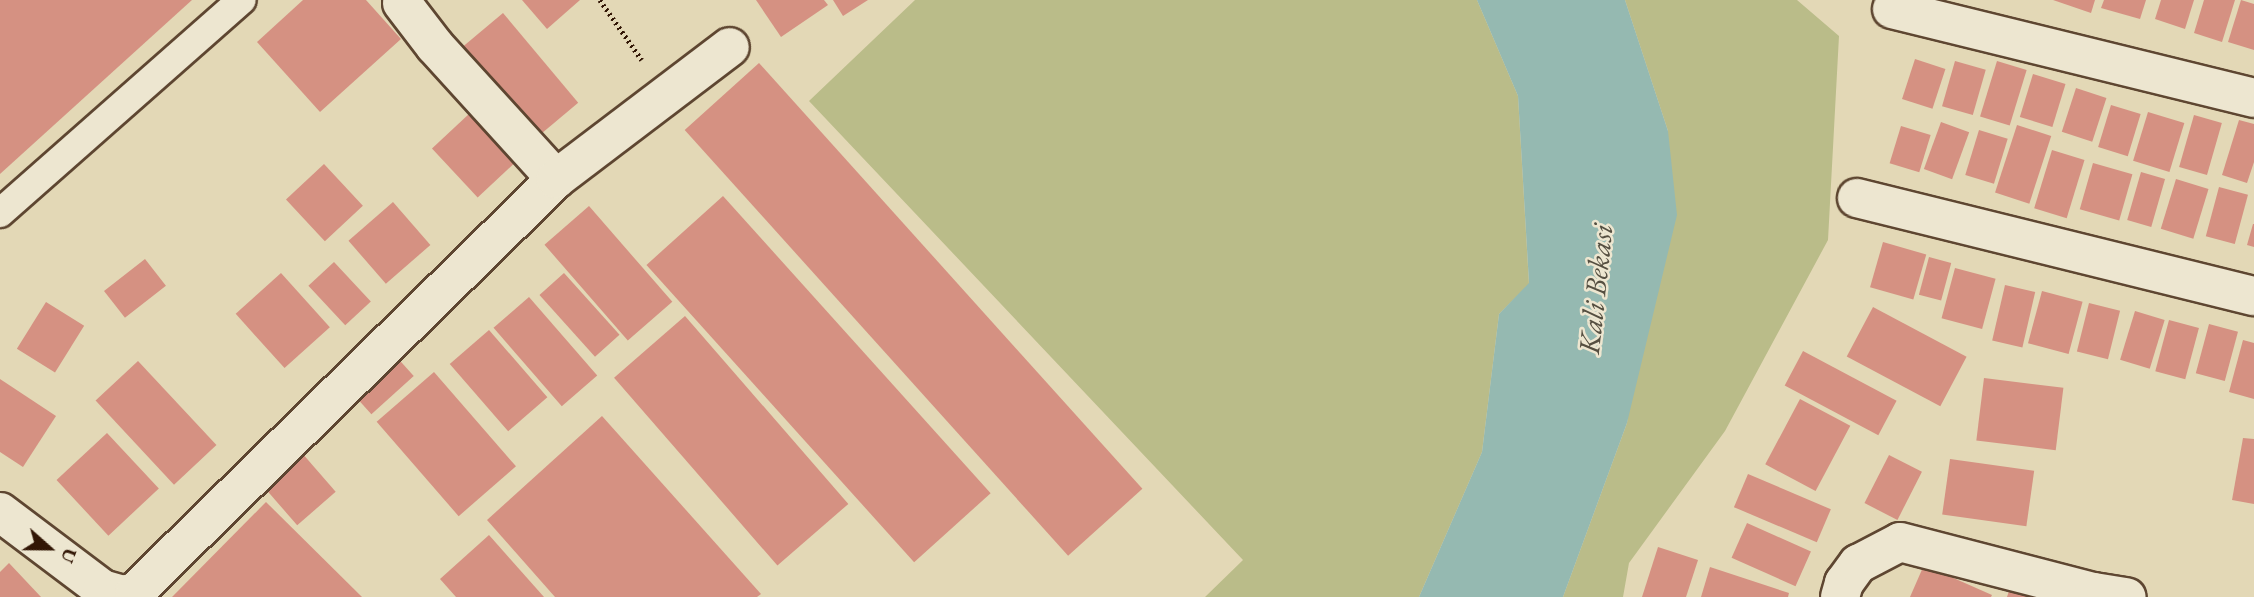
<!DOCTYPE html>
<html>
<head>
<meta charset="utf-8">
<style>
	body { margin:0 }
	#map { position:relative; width:2254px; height:597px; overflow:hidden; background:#e3d8b6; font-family:"EB Garamond",serif }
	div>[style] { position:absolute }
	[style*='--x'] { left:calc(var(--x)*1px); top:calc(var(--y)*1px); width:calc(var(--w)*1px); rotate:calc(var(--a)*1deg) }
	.green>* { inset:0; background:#babc89 }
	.water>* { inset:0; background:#95b9b1 }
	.building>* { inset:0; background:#d59182; transform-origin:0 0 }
	.path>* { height:4.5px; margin-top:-2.25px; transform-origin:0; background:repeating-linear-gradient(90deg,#321605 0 2px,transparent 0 5.5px) }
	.roads { filter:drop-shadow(2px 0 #5e4631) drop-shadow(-2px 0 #5e4631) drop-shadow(0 2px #5e4631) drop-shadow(0 -2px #5e4631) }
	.service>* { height:28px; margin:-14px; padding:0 14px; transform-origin:14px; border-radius:14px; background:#ede6d0 }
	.minor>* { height:38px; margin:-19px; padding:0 19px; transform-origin:19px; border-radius:19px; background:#ede6d0 }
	span { translate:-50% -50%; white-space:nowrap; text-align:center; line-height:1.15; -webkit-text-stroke:5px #ede6d0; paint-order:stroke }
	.water-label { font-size:30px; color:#554f41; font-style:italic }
	.north { position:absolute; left:14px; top:513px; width:70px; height:70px; -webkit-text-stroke:5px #ede6d0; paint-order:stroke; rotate:111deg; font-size:19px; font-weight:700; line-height:28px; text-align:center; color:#321605 }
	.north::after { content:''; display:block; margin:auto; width:24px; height:32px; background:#321605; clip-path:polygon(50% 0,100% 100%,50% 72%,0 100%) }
</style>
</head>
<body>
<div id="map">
	<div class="green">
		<i style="clip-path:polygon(915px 0,1477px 0,1518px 96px,1529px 284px,1499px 314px,1482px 452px,1419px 597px,1205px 597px,1243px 560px,809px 101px)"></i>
		<i style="clip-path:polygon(1625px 0,1797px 0,1839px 36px,1828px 240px,1725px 431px,1629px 563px,1623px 597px,1563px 597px,1627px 423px,1668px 131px)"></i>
	</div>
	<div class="water">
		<i style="clip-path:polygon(1477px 0,1625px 0,1668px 131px,1677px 215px,1627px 423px,1563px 597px,1419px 597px,1482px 452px,1499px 314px,1529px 283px,1518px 96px)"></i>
	</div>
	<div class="building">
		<i style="clip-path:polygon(0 0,192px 0,0 174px)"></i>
		<i style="clip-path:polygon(303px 0,366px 0,401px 39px,320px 112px,257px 42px)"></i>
		<i style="clip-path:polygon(522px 0,580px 0,547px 29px)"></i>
		<i style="clip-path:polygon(756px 0,824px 0,828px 5px,781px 37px)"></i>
		<i style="clip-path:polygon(833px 0,868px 0,843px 16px)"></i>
		<i style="clip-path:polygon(2053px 0,2095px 0,2091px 13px)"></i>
		<i style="clip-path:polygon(2104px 0,2146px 0,2140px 19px,2101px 8px)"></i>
		<i style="clip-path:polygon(2161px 0,2194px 0,2185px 29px,2155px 19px)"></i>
		<i style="clip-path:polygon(2204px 0,2235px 0,2222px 42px,2194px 33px)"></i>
		<i style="clip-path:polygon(2241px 0,2254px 4px,2254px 50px,2228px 42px)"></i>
		<i style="left:503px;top:13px;width:117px;height:65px;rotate:50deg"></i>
		<i style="left:1915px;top:59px;width:32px;height:42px;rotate:18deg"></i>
		<i style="left:1955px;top:61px;width:32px;height:47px;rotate:16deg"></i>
		<i style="left:1997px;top:61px;width:31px;height:58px;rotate:17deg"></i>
		<i style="left:759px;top:63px;width:573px;height:100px;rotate:48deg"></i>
		<i style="left:2033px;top:74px;width:34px;height:45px;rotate:17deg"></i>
		<i style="left:2076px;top:88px;width:32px;height:46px;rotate:18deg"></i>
		<i style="left:2111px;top:105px;width:31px;height:44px;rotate:17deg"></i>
		<i style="left:2148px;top:112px;width:38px;height:51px;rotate:17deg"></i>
		<i style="left:470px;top:113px;width:67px;height:52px;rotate:47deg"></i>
		<i style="left:2194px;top:115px;width:29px;height:54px;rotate:16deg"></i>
		<i style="clip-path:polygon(2239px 120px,2254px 124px,2254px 162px,2247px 183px,2222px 175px)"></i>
		<i style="left:1941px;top:122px;width:30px;height:50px;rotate:20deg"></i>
		<i style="left:2017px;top:125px;width:36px;height:71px;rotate:18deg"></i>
		<i style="left:1901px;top:126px;width:31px;height:39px;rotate:17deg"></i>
		<i style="left:1979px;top:130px;width:30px;height:47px;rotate:17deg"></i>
		<i style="left:2052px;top:150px;width:34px;height:61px;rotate:17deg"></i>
		<i style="left:2093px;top:163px;width:41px;height:48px;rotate:16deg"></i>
		<i style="left:324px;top:164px;width:57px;height:52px;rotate:47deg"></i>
		<i style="left:2141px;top:172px;width:25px;height:50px;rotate:16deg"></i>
		<i style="left:2176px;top:179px;width:34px;height:52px;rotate:17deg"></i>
		<i style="left:2219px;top:187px;width:30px;height:51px;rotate:15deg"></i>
		<i style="left:723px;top:196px;width:400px;height:103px;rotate:48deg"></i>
		<i style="left:393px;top:202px;width:57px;height:59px;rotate:49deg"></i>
		<i style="left:589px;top:206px;width:127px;height:59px;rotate:49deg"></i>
		<i style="clip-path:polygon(2253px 224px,2254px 224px,2254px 247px,2247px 245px)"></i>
		<i style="left:1883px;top:242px;width:45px;height:47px;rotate:16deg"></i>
		<i style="left:1929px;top:257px;width:23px;height:39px;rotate:15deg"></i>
		<i style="left:145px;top:259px;width:34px;height:52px;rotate:52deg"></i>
		<i style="left:334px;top:262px;width:54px;height:35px;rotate:47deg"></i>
		<i style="left:1955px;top:268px;width:42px;height:52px;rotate:15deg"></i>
		<i style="left:281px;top:273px;width:73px;height:61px;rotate:48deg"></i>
		<i style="left:564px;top:273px;width:83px;height:33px;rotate:48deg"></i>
		<i style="left:2005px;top:285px;width:31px;height:57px;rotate:13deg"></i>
		<i style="left:2042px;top:291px;width:42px;height:54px;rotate:15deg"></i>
		<i style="left:529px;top:297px;width:104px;height:47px;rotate:49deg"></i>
		<i style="left:46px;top:302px;width:45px;height:55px;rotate:32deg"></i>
		<i style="left:2089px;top:303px;width:32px;height:50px;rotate:14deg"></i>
		<i style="left:1873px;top:307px;width:106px;height:56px;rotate:28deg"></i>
		<i style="left:2135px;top:311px;width:31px;height:51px;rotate:17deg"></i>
		<i style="left:685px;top:316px;width:249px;height:94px;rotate:49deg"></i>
		<i style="left:2169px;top:320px;width:31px;height:53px;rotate:15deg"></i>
		<i style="left:2209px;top:324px;width:30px;height:51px;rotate:15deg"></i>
		<i style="left:489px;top:330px;width:89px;height:52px;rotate:49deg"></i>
		<i style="clip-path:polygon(2243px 340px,2254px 343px,2254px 399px,2229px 392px)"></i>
		<i style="left:1803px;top:351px;width:106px;height:39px;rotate:28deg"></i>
		<i style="left:393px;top:353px;width:31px;height:57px;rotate:48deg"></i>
		<i style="left:138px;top:361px;width:115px;height:58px;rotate:47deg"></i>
		<i style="left:434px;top:372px;width:125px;height:76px;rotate:49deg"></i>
		<i style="left:1984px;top:378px;width:80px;height:63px;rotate:7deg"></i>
		<i style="clip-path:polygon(0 379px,56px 416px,23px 467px,0 452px)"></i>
		<i style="left:1800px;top:399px;width:57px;height:74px;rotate:28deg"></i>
		<i style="clip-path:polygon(602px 416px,761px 594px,757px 597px,555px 597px,487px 520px)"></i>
		<i style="left:107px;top:433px;width:76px;height:69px;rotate:47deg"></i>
		<i style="clip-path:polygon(2243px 438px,2254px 439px,2254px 504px,2232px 500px)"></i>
		<i style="left:295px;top:445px;width:62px;height:51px;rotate:49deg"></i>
		<i style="left:1889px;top:455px;width:37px;height:54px;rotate:27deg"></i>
		<i style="left:1950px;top:459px;width:85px;height:56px;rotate:8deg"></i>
		<i style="left:1748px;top:474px;width:90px;height:36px;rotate:23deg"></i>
		<i style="clip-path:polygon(266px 502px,362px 597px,172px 597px)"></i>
		<i style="left:1747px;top:523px;width:70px;height:38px;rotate:24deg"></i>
		<i style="clip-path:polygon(489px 535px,544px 597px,456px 597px,440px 579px)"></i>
		<i style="clip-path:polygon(1658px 547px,1698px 560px,1686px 597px,1642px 597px)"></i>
		<i style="clip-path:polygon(9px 563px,41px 597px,0 597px,0 572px)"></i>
		<i style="clip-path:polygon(1924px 565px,1992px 595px,1991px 597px,1910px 597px)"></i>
		<i style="clip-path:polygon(1710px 567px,1789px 593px,1788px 597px,1701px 597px)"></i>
		<i style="clip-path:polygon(2012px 582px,2056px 597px,2007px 597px)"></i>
	</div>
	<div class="path">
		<i style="--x:600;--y:0;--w:73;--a:55"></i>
	</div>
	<div class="roads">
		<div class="service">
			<i style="--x:0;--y:213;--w:322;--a:-41.4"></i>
		</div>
		<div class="minor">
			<i style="--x:402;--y:3;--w:54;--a:52.5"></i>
			<i style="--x:435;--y:46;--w:180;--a:47.7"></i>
			<i style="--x:1892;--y:9;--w:373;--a:13.8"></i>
			<i style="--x:1857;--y:198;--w:409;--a:13.9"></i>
			<i style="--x:0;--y:512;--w:128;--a:37"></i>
			<i style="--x:102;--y:589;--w:22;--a:16"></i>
			<i style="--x:123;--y:595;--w:12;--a:-14"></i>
			<i style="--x:135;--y:592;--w:590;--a:-44.45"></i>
			<i style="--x:556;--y:179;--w:218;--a:-37.2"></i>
			<i style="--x:1840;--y:597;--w:15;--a:-74"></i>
			<i style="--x:1844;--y:583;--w:24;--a:-54"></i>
			<i style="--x:1858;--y:564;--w:47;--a:-27.6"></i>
			<i style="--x:1900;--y:542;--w:200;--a:14.5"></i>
			<i style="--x:2094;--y:592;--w:33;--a:9"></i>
		</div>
	</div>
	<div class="water-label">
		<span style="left:1596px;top:289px;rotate:-84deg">Kali Bekasi</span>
	</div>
	<div class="north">U</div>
</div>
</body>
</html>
